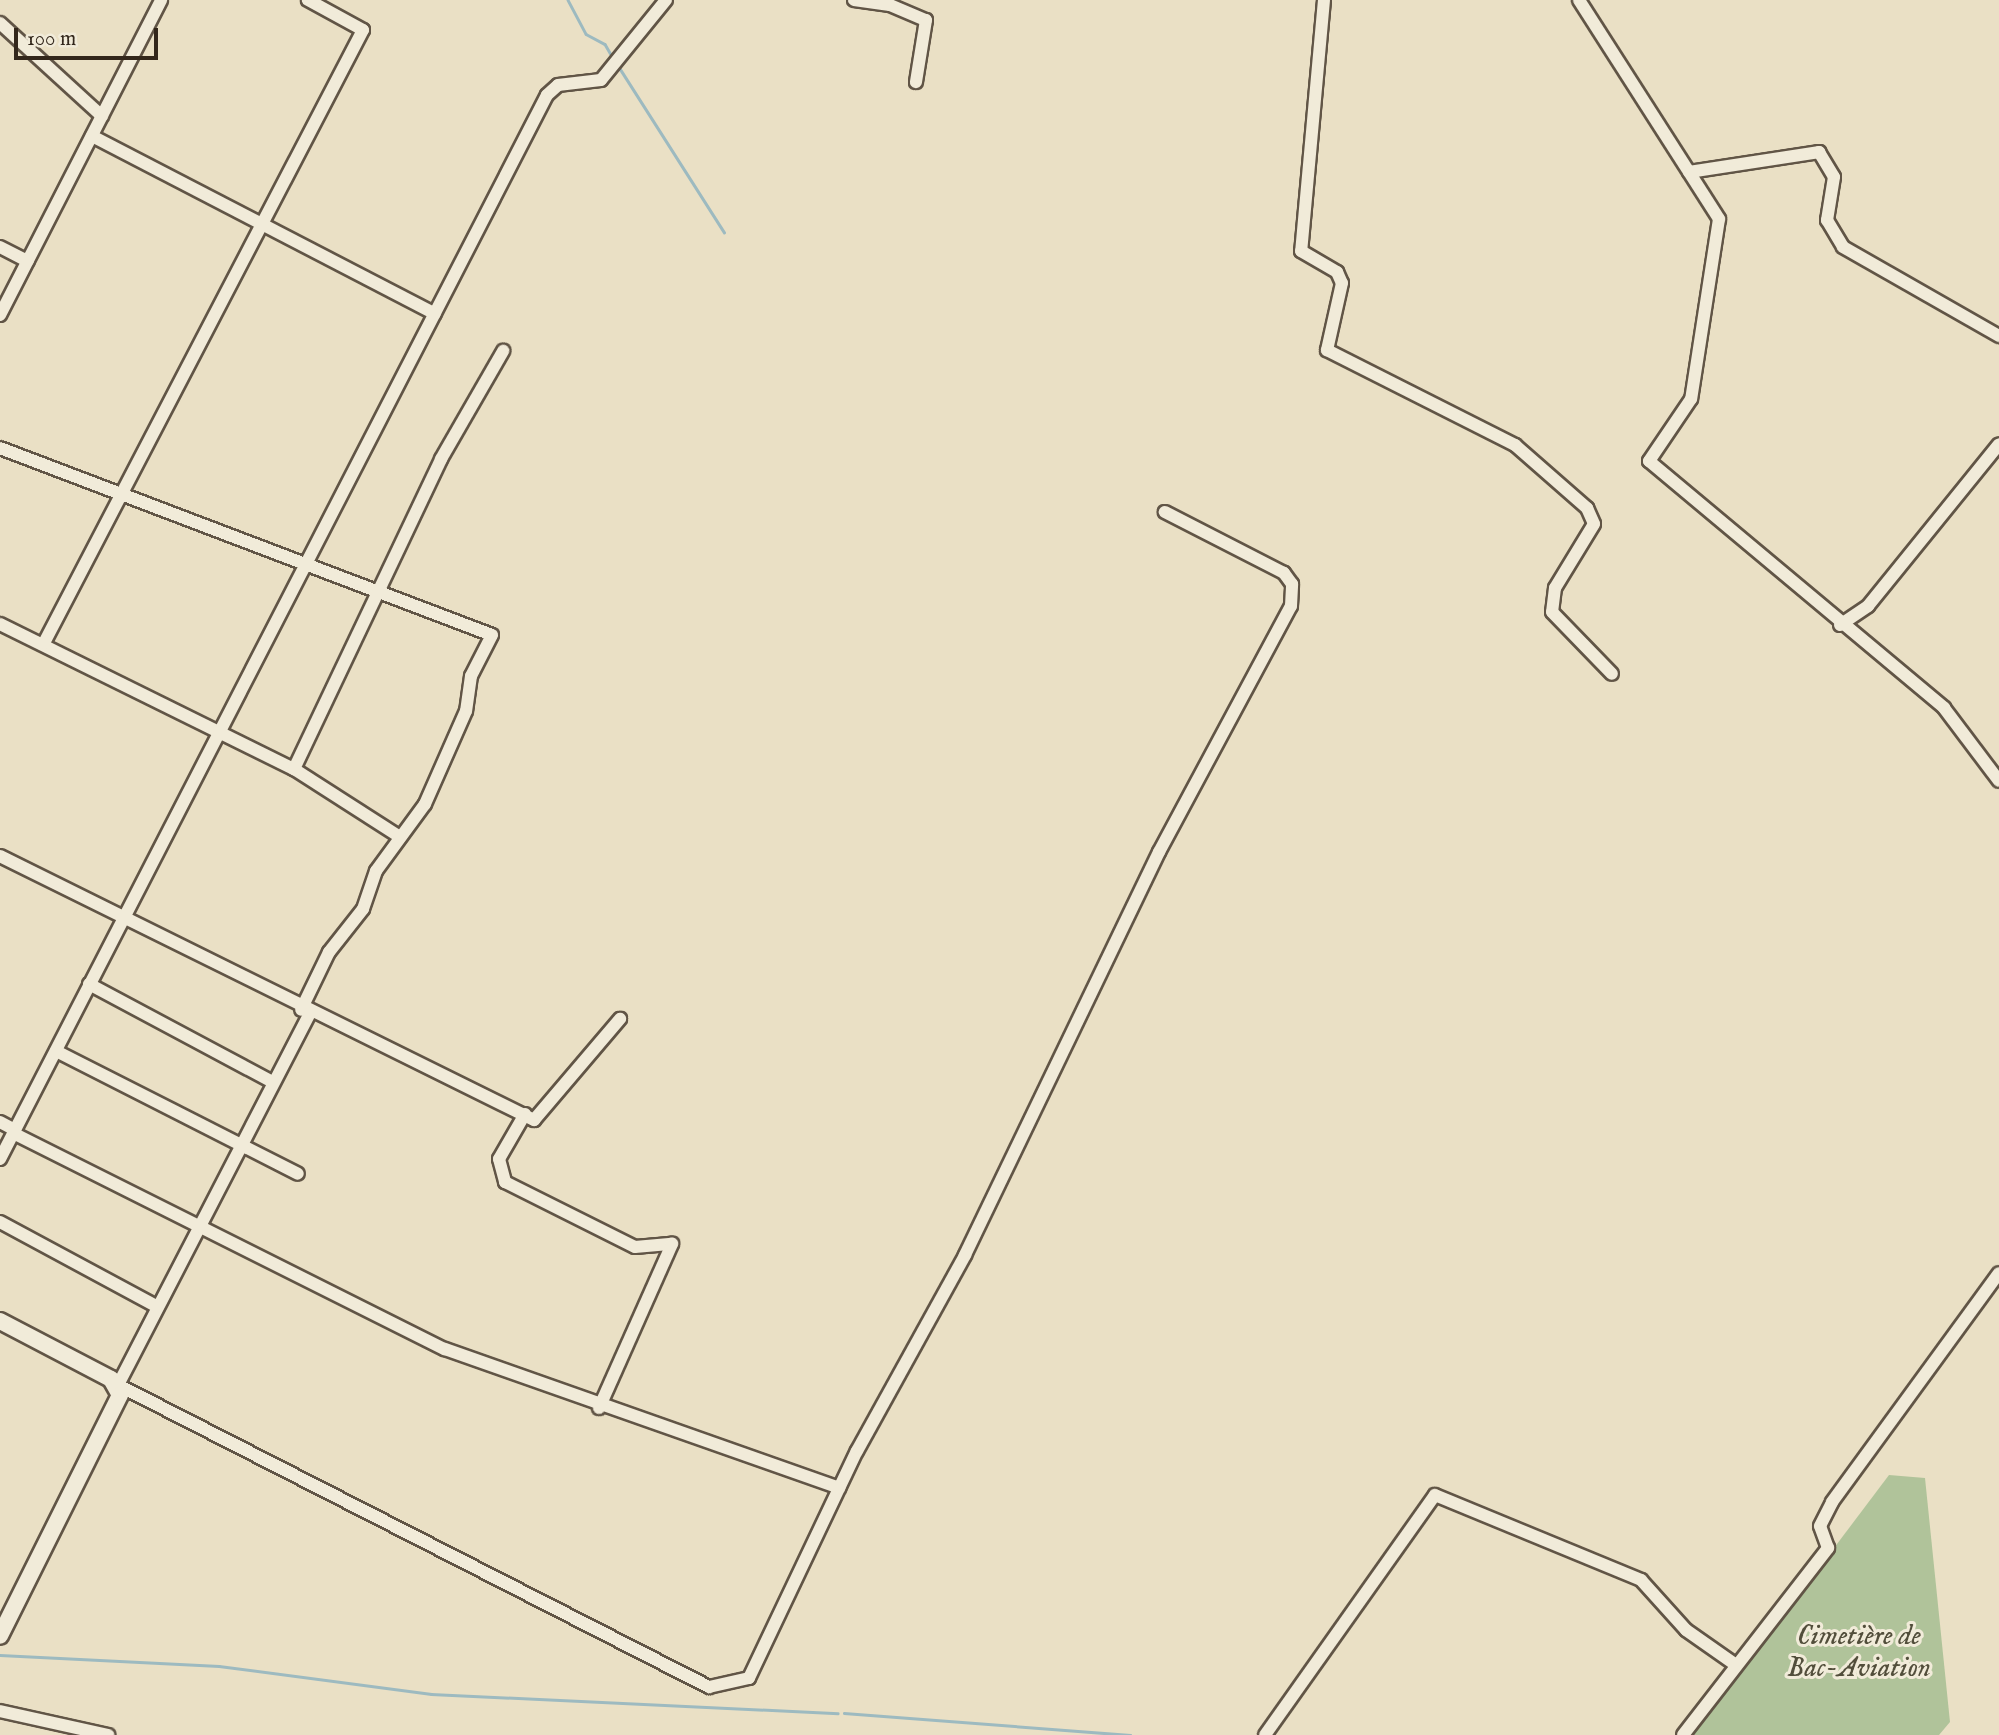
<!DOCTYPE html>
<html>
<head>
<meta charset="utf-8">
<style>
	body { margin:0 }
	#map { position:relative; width:1999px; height:1735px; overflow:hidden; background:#eae0c5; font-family:"IM FELL English",serif }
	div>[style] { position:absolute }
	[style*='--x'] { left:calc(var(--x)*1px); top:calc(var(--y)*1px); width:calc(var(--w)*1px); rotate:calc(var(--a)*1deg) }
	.green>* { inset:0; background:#b0c39a }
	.stream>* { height:2.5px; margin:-1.25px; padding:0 1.25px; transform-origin:1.25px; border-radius:1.25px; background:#9dbac0 }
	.roads { filter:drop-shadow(2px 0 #615546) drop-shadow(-2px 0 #615546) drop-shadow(0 2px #615546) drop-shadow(0 -2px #615546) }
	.street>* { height:12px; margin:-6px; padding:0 6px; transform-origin:6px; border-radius:6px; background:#f1ebd9 }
	.secondary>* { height:16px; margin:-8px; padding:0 8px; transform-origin:8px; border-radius:8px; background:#f1ebd9 }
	span { translate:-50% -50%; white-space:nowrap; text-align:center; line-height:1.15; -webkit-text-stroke:6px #f1ebd9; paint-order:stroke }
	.park-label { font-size:28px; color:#524e3b; font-style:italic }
	.scale { position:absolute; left:14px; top:28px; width:144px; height:32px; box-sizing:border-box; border:4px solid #33271b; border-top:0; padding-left:9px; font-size:21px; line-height:24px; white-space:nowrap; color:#33271b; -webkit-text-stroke:5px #f1ebd9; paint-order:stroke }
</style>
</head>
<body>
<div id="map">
	<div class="green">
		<i style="clip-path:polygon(1889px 1475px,1925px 1478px,1950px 1722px,1939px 1735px,1693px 1735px)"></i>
	</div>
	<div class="stream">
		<i style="--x:568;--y:0;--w:38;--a:62"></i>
		<i style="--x:586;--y:34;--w:21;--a:28"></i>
		<i style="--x:605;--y:44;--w:16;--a:60"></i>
		<i style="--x:619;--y:67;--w:196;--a:57.5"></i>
		<i style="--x:0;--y:1655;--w:219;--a:2.9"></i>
		<i style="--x:219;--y:1666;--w:214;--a:7.5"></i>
		<i style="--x:431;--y:1694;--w:407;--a:2.7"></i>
		<i style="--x:844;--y:1713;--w:287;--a:4.4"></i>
	</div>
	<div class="roads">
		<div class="street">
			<i style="--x:854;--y:0;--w:36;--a:8"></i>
			<i style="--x:890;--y:5;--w:39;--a:23"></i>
			<i style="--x:926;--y:20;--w:63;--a:99.2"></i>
			<i style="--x:1324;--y:0;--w:252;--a:95.2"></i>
			<i style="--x:1301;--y:251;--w:42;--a:30.3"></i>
			<i style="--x:1337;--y:272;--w:12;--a:66"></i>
			<i style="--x:1342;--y:283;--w:69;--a:102.6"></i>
			<i style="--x:1327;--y:350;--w:211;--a:26.8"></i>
			<i style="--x:1515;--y:445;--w:96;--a:41.2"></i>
			<i style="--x:1587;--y:508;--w:17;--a:66"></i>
			<i style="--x:1594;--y:524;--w:75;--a:121.4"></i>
			<i style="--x:1555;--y:588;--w:24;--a:97"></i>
			<i style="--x:1552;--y:612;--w:86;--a:45.9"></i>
			<i style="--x:1579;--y:0;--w:260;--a:57.4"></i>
			<i style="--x:1719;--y:219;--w:182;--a:98.8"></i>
			<i style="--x:1691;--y:399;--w:75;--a:124.1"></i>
			<i style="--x:1649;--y:461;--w:385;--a:39.9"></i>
			<i style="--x:1944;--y:708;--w:91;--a:53"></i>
			<i style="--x:0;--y:23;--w:138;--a:42.4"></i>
			<i style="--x:92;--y:136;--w:386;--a:27.4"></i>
			<i style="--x:1689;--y:172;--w:132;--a:-8.7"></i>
			<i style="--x:1819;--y:152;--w:29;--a:59"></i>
			<i style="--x:1834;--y:177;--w:44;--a:99.2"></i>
			<i style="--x:1827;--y:220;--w:31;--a:59"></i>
			<i style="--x:1843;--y:247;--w:180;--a:29.7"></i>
			<i style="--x:0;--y:247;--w:31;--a:27"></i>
			<i style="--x:0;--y:315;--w:354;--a:-62.9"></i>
			<i style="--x:0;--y:448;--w:526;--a:20.81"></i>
			<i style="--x:492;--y:635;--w:46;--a:117.1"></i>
			<i style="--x:471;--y:676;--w:35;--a:98"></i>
			<i style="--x:466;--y:711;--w:102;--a:113.8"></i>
			<i style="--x:425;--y:804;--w:83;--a:126.2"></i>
			<i style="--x:376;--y:871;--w:40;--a:108.9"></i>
			<i style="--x:363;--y:909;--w:55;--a:128.3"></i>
			<i style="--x:329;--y:952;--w:64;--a:115.8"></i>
			<i style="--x:0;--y:624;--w:328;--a:26.3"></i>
			<i style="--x:294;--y:769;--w:126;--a:32.7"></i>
			<i style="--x:1840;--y:625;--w:34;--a:-34"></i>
			<i style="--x:1868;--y:606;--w:208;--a:-51"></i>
			<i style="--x:44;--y:643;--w:691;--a:-62.51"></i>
			<i style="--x:363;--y:30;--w:63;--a:-151.4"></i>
			<i style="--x:294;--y:769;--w:343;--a:-64.6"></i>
			<i style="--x:441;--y:459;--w:125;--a:-60.1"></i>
			<i style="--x:0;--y:856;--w:596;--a:26.31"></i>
			<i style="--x:534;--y:1120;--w:133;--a:-49.6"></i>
			<i style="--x:89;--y:984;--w:206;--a:28.1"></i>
			<i style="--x:310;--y:1013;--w:419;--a:117.3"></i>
			<i style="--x:118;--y:1385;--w:664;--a:27.07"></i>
			<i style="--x:709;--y:1687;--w:41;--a:-12.7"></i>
			<i style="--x:749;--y:1678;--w:251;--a:-64.6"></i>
			<i style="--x:857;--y:1451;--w:224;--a:-61.1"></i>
			<i style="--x:965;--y:1255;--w:447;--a:-64.3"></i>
			<i style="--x:1159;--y:852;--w:279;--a:-61.8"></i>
			<i style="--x:1291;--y:606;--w:22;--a:-87"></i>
			<i style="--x:1292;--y:584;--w:14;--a:-126"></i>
			<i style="--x:1284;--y:573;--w:134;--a:-152.9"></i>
			<i style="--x:56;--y:1051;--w:271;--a:26.9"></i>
			<i style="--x:525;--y:1114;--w:52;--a:120"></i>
			<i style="--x:499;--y:1159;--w:24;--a:75"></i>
			<i style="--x:505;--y:1182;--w:145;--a:26.6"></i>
			<i style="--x:635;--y:1247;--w:37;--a:-5"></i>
			<i style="--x:0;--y:1122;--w:17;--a:28"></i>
			<i style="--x:13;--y:1133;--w:483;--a:26.6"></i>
			<i style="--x:445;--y:1349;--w:418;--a:19.4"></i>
			<i style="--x:0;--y:1159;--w:1196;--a:-62.79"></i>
			<i style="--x:547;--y:95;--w:15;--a:-42"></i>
			<i style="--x:558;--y:85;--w:43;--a:-6.6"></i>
			<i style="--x:601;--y:80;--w:103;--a:-50.9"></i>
			<i style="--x:0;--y:1222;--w:179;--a:28.3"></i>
			<i style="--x:599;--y:1408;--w:180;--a:-66"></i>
			<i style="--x:0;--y:1711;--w:111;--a:12.5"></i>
			<i style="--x:1265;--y:1735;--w:294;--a:-54.7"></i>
			<i style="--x:1435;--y:1495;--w:223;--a:22.4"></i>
			<i style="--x:1641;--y:1580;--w:67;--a:48"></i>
			<i style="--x:1686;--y:1630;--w:61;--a:35"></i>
			<i style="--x:1683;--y:1735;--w:237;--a:-52.2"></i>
			<i style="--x:1828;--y:1548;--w:23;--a:-110"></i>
			<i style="--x:1820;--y:1526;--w:27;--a:-63"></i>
			<i style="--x:1832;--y:1502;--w:283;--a:-53.9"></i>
		</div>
		<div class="secondary">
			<i style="--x:0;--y:1321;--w:125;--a:27.6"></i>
			<i style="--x:111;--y:1379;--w:18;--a:61"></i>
			<i style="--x:120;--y:1395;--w:269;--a:116.5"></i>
		</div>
	</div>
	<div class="park-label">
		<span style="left:1859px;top:1653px">Cimetière de<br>Bac-Aviation</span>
	</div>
	<div class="scale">100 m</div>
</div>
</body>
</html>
